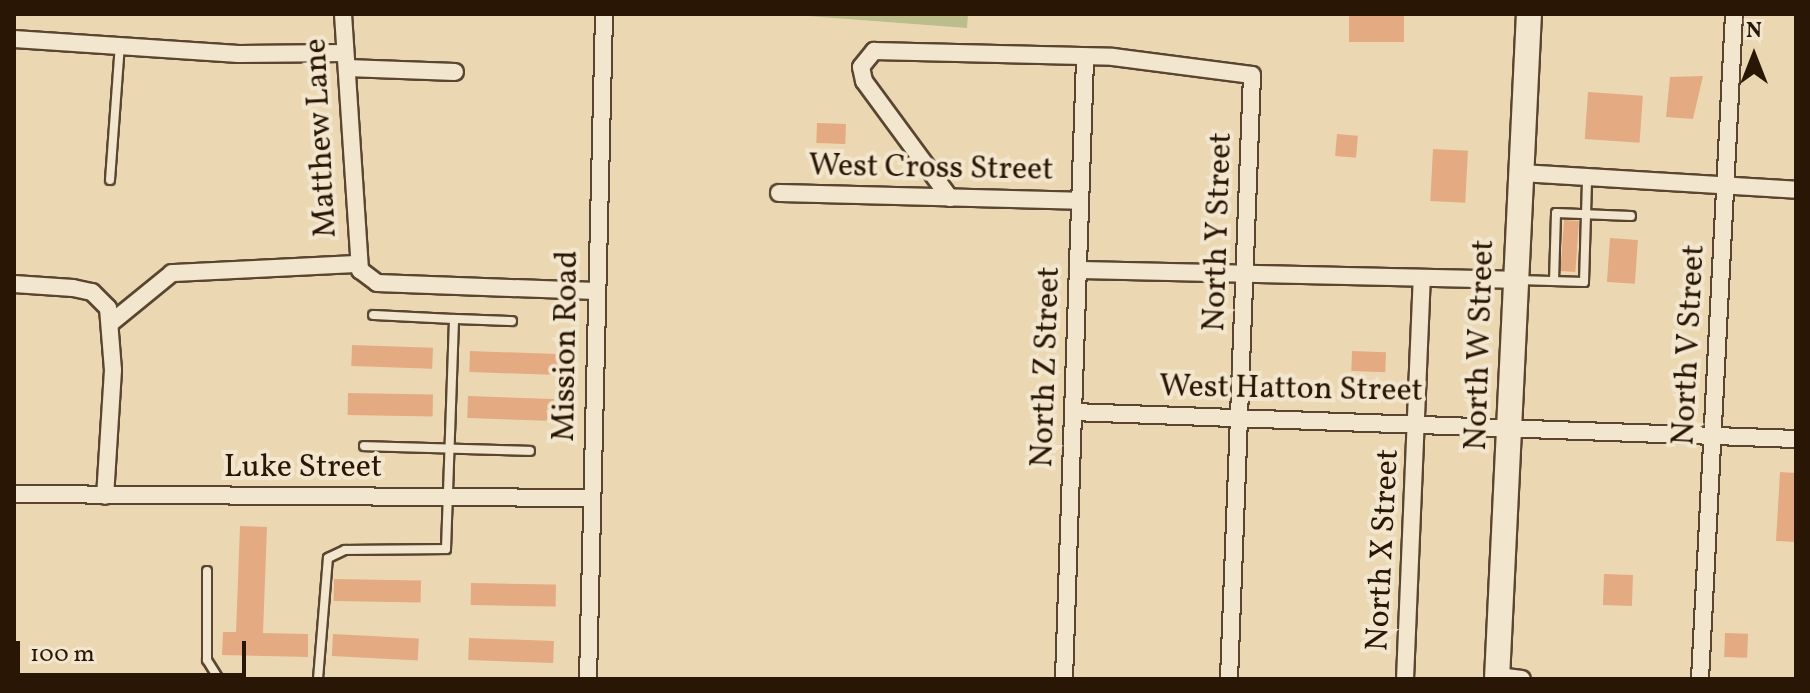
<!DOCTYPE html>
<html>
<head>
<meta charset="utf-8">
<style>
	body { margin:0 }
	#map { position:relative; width:1810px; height:693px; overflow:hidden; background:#ebd8b3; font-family:Vollkorn,serif }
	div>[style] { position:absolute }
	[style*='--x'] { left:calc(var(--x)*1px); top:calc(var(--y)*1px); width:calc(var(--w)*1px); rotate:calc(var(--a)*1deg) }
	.green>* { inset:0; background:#bbbe8a }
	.building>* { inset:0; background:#e4ab82; transform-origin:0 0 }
	.roads { filter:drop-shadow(2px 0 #5a4630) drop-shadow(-2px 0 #5a4630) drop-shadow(0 2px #5a4630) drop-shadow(0 -2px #5a4630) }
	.service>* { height:8px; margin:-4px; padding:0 4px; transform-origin:4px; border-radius:4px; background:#f2e6ce }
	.minor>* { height:16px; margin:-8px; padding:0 8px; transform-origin:8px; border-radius:8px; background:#f2e6ce }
	.secondary>* { height:24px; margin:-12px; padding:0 12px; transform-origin:12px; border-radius:12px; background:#f2e6ce }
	span { translate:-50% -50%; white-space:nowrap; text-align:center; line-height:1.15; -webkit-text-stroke:8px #f2e6ce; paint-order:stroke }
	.street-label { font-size:32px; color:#291604 }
	.frame { position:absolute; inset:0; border:16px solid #291604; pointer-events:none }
	.north { position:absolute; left:1714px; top:16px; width:80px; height:80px; -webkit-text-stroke:6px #f2e6ce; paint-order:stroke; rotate:0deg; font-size:22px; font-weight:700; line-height:32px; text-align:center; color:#291604 }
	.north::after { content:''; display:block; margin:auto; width:28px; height:36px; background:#291604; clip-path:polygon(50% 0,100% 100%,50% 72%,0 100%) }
	.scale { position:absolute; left:16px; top:641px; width:230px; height:36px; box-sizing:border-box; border:4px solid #291604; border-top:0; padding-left:10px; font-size:24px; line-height:28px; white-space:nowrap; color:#291604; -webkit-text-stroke:6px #f2e6ce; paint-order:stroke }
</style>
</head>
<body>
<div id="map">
	<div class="green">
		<i style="clip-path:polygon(781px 14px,968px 14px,967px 28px)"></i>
	</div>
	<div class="building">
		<i style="left:1349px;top:14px;width:55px;height:28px"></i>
		<i style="clip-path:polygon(1703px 76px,1693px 119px,1666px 117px,1670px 77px)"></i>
		<i style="left:1588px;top:92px;width:55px;height:47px;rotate:4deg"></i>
		<i style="left:817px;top:123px;width:29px;height:20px;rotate:2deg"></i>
		<i style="left:1337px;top:134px;width:21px;height:22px;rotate:5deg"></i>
		<i style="left:1433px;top:149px;width:35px;height:52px;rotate:3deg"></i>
		<i style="left:1564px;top:220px;width:15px;height:51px;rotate:4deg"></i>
		<i style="left:1610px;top:238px;width:28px;height:44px;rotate:4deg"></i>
		<i style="left:352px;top:345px;width:81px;height:21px;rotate:2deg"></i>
		<i style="left:470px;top:351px;width:88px;height:21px;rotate:2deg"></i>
		<i style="left:1352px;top:351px;width:34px;height:20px;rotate:2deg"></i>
		<i style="left:348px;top:393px;width:85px;height:22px;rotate:1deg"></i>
		<i style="left:468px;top:396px;width:86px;height:22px;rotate:2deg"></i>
		<i style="clip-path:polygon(1780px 472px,1796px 473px,1796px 542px,1776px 541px)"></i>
		<i style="clip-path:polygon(240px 526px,267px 527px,263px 633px,308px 634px,308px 657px,222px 655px,223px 632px,236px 632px)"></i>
		<i style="left:1604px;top:574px;width:29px;height:31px;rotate:2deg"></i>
		<i style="left:334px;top:579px;width:87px;height:22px;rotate:1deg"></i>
		<i style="left:471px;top:583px;width:85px;height:22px;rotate:1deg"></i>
		<i style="left:1725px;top:633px;width:23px;height:24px;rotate:2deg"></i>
		<i style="left:333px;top:634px;width:86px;height:22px;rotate:3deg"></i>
		<i style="left:469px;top:638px;width:85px;height:22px;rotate:2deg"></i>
	</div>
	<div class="roads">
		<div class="service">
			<i style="--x:110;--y:180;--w:135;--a:-85.8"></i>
			<i style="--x:1519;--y:280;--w:65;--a:1.8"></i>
			<i style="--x:1584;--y:282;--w:104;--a:-88.3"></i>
			<i style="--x:1554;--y:281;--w:68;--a:-88.3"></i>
			<i style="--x:1556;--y:213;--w:75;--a:2.3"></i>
			<i style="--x:454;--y:319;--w:58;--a:2"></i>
			<i style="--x:364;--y:446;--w:166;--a:1.7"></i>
			<i style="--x:207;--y:571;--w:89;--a:90"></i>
			<i style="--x:207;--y:660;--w:22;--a:58"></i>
			<i style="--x:318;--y:679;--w:121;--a:-85.3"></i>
			<i style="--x:328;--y:558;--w:19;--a:-25"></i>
			<i style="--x:345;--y:550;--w:101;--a:-0.6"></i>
			<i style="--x:446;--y:549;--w:230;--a:-88"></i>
			<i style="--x:454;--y:319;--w:81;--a:-177.2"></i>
		</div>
		<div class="minor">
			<i style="--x:343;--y:14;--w:257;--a:86.2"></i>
			<i style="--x:360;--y:270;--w:21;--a:37"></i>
			<i style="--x:377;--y:283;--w:219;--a:2.1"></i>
			<i style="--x:14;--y:39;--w:225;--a:3.8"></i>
			<i style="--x:239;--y:54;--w:106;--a:-0.5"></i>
			<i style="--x:347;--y:68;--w:108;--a:2.1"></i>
			<i style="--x:1521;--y:173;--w:276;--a:3.5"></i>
			<i style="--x:779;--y:193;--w:301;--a:1.5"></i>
			<i style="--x:950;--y:198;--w:145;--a:-126.3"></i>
			<i style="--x:864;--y:81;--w:14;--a:-102"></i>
			<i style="--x:861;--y:67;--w:21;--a:-51"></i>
			<i style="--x:874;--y:51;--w:239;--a:1.4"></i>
			<i style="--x:1113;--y:57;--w:140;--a:7.4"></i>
			<i style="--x:1252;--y:75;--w:604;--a:92.18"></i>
			<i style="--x:1078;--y:270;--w:437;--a:1.3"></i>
			<i style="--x:14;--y:284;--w:59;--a:3.9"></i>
			<i style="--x:73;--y:288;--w:19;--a:12"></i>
			<i style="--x:92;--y:292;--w:23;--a:45"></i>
			<i style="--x:108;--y:308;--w:62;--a:85.4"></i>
			<i style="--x:113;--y:370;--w:126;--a:93.6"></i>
			<i style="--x:112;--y:322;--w:77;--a:-39.2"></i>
			<i style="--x:172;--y:273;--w:186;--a:-2.8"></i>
			<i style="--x:1073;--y:412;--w:724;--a:2.14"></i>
			<i style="--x:14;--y:494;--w:577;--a:0.4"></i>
			<i style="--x:1498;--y:676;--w:24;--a:7"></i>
			<i style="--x:588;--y:679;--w:665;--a:-88.62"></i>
			<i style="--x:1064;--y:679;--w:621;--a:-88.06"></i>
			<i style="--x:1405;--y:679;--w:400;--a:-87.6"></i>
			<i style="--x:1700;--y:679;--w:666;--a:-87.07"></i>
		</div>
		<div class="secondary">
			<i style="--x:1497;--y:679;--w:666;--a:-87.25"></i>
		</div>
	</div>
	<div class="street-label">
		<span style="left:322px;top:138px;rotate:-93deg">Matthew Lane</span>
		<span style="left:931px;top:169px;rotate:1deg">West Cross Street</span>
		<span style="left:1219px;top:232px;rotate:-88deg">North Y Street</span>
		<span style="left:1481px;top:345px;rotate:-88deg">North W Street</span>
		<span style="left:1690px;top:345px;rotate:-87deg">North V Street</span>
		<span style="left:567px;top:346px;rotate:-89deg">Mission Road</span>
		<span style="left:1047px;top:367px;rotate:-88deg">North Z Street</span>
		<span style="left:1291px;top:390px;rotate:1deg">West Hatton Street</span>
		<span style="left:303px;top:468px">Luke Street</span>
		<span style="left:1384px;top:550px;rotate:-87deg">North X Street</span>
	</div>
	<div class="frame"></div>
	<div class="north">N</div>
	<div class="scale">100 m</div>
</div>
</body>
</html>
